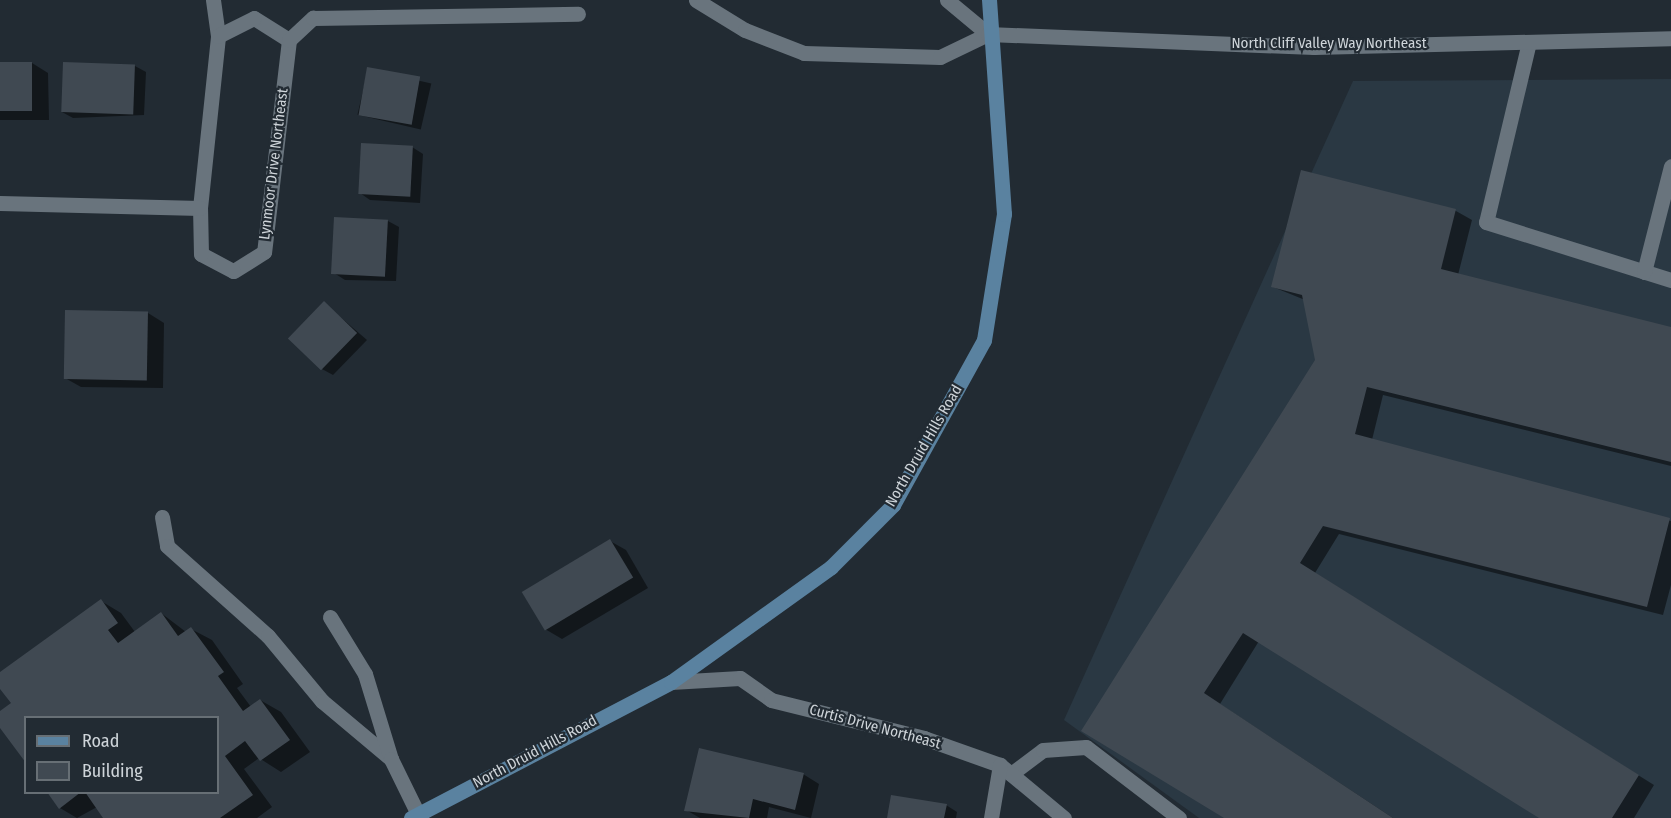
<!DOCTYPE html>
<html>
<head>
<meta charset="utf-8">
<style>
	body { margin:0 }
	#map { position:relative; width:1671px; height:818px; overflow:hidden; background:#222b33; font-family:"Fira Sans Condensed",sans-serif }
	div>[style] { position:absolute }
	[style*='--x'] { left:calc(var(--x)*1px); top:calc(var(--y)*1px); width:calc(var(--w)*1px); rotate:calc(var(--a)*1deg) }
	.built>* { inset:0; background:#2a3843 }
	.shadow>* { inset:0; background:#0007; transform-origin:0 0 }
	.building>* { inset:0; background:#404952; transform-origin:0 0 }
	.service>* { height:15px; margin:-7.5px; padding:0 7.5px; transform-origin:7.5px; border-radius:7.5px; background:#69747d }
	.minor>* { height:15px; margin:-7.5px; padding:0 7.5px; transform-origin:7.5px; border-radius:7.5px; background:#69747d }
	.secondary>* { height:15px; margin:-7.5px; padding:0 7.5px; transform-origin:7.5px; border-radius:7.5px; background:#5a82a0 }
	span { translate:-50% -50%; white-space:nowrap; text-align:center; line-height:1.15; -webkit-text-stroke:4.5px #222b33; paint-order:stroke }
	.street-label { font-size:15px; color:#ced4d9 }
	.legend { position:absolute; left:24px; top:716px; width:195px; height:78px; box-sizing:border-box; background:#222b33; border:2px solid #676f75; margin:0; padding:8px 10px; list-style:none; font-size:18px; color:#ced4d9 }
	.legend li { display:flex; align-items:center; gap:12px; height:30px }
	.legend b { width:30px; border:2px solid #676f75 }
</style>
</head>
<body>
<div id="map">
	<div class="built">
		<i style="clip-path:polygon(1671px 79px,1671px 818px,1199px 818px,1064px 720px,1353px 81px)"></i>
	</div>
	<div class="shadow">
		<i style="clip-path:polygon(32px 63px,48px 73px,49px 120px,0 120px,0 64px)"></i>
		<i style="clip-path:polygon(135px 66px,146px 72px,144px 115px,73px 118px,62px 112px)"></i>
		<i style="left:368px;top:69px;width:65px;height:47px;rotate:13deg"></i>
		<i style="clip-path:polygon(412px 147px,423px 154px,420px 203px,370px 200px,360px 193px)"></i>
		<i style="clip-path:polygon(1302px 172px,1456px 211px,1472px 220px,1458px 275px,1671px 328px,1671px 466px,1383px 395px,1372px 440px,1671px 521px,1671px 585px,1663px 615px,1339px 534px,1315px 573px,1654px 785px,1634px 818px,1541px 818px,1259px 641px,1220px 704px,1393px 818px,1227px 818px,1083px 730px,1317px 361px,1305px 300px,1273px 287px)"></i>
		<i style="clip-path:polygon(388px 221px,399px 227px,396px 281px,345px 280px,334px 273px)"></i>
		<i style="clip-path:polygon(324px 303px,367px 340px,333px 375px,322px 369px)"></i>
		<i style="clip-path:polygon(148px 313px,164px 323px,163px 388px,81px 387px,65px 378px)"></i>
		<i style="clip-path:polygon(610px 541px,626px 550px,648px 588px,562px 639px,545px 629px,523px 592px)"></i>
		<i style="clip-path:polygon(101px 601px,121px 613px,135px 632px,161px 613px,186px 632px,191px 629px,212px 640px,243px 684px,237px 688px,251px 707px,260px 700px,281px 712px,310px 752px,281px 772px,259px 758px,244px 769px,272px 807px,257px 818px,105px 818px,97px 807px,77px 818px,60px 808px,49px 792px,218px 792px,218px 718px,26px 718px,0 726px,0 713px,13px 704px,0 687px,0 674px)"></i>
		<i style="clip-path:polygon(803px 774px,819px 784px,811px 818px,769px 807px,767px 818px,700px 818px,686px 810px)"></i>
		<i style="clip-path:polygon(946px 805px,957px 812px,956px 818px,888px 818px)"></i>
	</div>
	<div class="building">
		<i style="left:0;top:62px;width:32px;height:49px"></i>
		<i style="left:63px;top:62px;width:72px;height:50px;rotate:2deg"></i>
		<i style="left:367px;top:67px;width:54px;height:49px;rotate:10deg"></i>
		<i style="left:361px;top:143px;width:52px;height:51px;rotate:3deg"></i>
		<i style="clip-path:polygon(1301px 170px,1456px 209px,1441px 269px,1671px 327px,1671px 462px,1367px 387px,1355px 434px,1670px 518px,1647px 607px,1323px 526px,1300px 563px,1639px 775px,1612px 818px,1539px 818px,1243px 633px,1204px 693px,1393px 818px,1224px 818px,1081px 731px,1315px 360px,1302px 295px,1271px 287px)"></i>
		<i style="left:334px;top:217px;width:54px;height:57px;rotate:3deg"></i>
		<i style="left:324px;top:301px;width:46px;height:52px;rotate:44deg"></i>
		<i style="left:65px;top:310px;width:83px;height:69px;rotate:1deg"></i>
		<i style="left:610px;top:539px;width:45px;height:103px;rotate:59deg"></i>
		<i style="clip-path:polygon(101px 599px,118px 623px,108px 630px,118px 643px,161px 612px,178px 636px,191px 627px,224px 672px,218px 676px,243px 711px,260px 699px,290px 740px,260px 761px,245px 741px,225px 756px,253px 795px,220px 818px,103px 818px,85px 792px,218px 792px,218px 718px,26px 718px,26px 763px,0 728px,0 711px,11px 703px,0 689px,0 672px)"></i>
		<i style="clip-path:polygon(699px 748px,804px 773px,795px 810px,753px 799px,749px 818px,684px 811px)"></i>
		<i style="clip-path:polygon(47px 792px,81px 792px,59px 809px)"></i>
		<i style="clip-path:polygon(891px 795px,947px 804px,944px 818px,887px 818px)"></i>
	</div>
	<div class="service">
		<i style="--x:1529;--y:42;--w:185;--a:103.4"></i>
		<i style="--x:1486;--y:222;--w:194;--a:17.4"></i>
		<i style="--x:1644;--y:272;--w:109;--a:-75.7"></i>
		<i style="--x:162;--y:517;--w:29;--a:80"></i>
		<i style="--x:167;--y:546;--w:135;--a:41.7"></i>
		<i style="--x:268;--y:636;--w:85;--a:50.3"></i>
		<i style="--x:322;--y:701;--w:90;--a:40"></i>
		<i style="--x:330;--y:617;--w:67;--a:58.4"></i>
		<i style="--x:365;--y:674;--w:89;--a:73"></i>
		<i style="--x:391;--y:759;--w:61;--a:63.9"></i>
		<i style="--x:1011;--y:774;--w:40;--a:-37"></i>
		<i style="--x:1043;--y:750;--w:43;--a:-4"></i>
		<i style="--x:1086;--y:747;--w:117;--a:37.4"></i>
	</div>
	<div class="minor">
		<i style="--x:213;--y:0;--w:36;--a:82"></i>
		<i style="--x:696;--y:0;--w:57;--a:31.5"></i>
		<i style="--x:745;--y:30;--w:63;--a:21.3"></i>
		<i style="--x:804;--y:53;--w:136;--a:1.7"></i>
		<i style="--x:940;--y:57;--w:53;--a:-25.6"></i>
		<i style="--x:947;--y:0;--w:53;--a:39.7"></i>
		<i style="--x:254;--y:18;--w:41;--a:32.2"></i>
		<i style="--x:289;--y:40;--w:213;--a:96.7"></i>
		<i style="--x:264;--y:252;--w:36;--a:148"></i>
		<i style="--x:233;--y:271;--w:36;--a:-152"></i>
		<i style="--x:201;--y:254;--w:46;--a:-91.2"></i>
		<i style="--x:200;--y:208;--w:173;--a:-84"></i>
		<i style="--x:218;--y:36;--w:40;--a:-26.6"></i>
		<i style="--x:988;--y:34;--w:326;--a:2.3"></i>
		<i style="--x:1314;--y:47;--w:357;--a:-1.4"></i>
		<i style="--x:289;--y:40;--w:33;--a:-43"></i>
		<i style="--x:313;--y:18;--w:265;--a:-0.9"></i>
		<i style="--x:0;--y:203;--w:200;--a:1.4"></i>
		<i style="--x:671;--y:682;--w:69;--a:-3.3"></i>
		<i style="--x:740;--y:678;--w:38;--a:35"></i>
		<i style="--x:771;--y:700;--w:158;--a:13.9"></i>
		<i style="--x:924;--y:738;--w:81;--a:19.6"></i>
		<i style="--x:1000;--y:765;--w:83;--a:39.6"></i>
		<i style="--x:991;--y:818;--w:54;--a:-80.4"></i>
	</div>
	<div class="secondary">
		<i style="--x:411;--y:818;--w:293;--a:-27.6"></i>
		<i style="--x:671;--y:682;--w:197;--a:-35.7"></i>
		<i style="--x:831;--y:567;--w:88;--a:-45"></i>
		<i style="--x:893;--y:505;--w:188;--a:-61.1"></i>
		<i style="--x:984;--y:340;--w:128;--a:-81"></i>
		<i style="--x:1004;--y:214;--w:215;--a:-94"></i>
	</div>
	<div class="street-label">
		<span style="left:1329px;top:44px">North Cliff Valley Way Northeast</span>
		<span style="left:274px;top:164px;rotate:-83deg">Lynmoor Drive Northeast</span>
		<span style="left:924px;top:446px;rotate:-60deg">North Druid Hills Road</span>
		<span style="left:875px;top:727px;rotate:15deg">Curtis Drive Northeast</span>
		<span style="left:535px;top:752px;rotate:-28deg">North Druid Hills Road</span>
	</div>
	<ul class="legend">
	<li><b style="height:8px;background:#5a82a0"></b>Road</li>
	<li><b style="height:16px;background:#404952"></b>Building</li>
	</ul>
</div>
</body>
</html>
